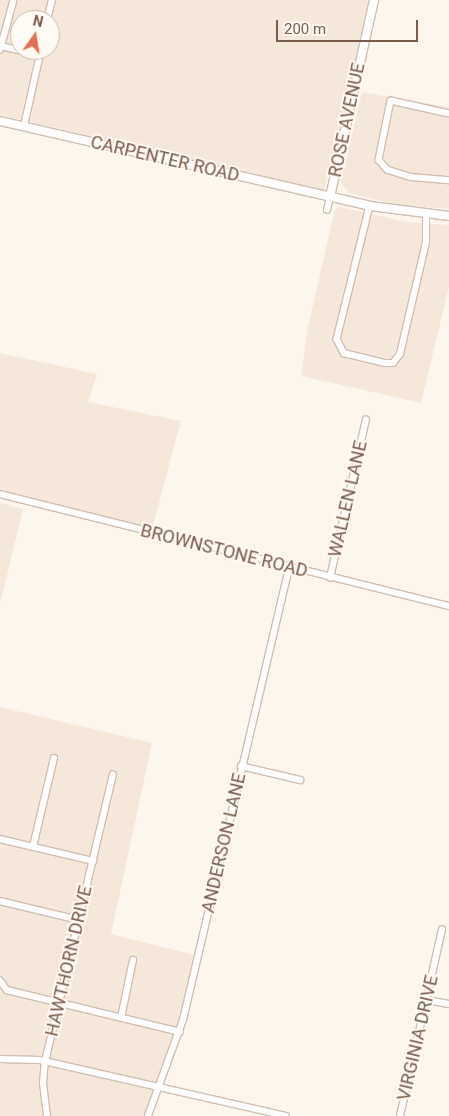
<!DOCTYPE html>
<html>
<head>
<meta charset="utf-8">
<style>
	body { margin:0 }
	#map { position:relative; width:449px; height:1116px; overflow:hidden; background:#fdf6ec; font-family:Roboto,sans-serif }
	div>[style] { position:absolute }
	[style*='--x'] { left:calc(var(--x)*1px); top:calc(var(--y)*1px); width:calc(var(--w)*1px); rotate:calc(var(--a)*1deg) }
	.residential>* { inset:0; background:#f5e8da }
	.roads { filter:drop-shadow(1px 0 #d1beb0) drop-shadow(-1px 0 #d1beb0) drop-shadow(0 1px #d1beb0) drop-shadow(0 -1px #d1beb0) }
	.street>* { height:5.5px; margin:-2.75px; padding:0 2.75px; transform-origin:2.75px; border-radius:2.75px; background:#fff }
	.secondary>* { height:8px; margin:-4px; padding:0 4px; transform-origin:4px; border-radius:4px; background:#fff }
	span { translate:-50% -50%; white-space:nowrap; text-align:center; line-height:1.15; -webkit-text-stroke:4px #fffaf3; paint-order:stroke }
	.street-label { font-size:18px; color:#7a5c4d }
	.north { position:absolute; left:10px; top:10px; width:50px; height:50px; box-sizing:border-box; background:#fffaf3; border:1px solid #cabbb1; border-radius:50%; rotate:13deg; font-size:14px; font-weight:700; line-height:20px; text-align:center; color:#7a5c4d }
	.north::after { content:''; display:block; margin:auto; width:18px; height:22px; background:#e76f51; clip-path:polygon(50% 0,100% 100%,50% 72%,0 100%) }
	.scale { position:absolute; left:276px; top:20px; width:142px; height:22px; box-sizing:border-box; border:2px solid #7a5c4d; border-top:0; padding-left:6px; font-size:15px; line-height:18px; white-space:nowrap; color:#7a5c4d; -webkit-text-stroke:4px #fffaf3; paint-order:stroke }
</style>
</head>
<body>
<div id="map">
	<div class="residential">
		<i style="clip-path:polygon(evenodd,0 0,370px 0,324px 190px,0 115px,0 0,20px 20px,50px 20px,50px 50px,20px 50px,20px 20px)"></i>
		<i style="clip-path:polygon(362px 92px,449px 107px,449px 209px,398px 205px,349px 193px,341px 182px)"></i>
		<i style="clip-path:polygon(339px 207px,407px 222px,449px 225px,449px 286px,421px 403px,301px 376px,307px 332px,335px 209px)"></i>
		<i style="clip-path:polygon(0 353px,97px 374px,88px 402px,181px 421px,150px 536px,0 489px)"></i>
		<i style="clip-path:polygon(0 503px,23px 509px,0 604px)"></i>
		<i style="clip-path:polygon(0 707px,152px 743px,111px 934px,194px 955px,175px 1038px,144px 1116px,0 1116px)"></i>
	</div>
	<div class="roads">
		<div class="street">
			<i style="--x:47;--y:20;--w:21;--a:-76"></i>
			<i style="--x:1;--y:46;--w:40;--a:13"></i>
			<i style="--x:0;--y:50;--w:50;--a:-74.8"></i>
			<i style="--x:449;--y:114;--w:59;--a:-167.4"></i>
			<i style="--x:391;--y:101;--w:60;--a:101.5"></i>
			<i style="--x:379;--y:160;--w:13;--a:48"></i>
			<i style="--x:388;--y:170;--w:24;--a:17"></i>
			<i style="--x:411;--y:177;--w:38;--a:5"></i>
			<i style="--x:24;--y:126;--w:78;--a:-77.4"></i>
			<i style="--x:370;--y:206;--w:137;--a:103.9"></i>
			<i style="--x:337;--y:339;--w:16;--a:63"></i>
			<i style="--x:344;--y:353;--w:42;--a:13.7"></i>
			<i style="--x:385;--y:363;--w:8;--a:0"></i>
			<i style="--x:393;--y:363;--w:11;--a:-52"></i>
			<i style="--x:400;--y:354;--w:115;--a:-76.9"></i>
			<i style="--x:426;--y:242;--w:28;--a:-90"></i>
			<i style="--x:327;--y:210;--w:13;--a:-77"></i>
			<i style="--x:0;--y:494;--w:463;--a:14"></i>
			<i style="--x:330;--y:578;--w:162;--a:-77.2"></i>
			<i style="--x:241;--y:766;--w:61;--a:13.3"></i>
			<i style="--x:0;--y:839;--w:96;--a:13.3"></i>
			<i style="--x:33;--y:847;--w:91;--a:-76.7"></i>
			<i style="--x:0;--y:901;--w:81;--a:13.5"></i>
			<i style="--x:0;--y:980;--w:12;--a:55"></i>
			<i style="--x:7;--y:990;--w:178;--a:13.6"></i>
			<i style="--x:426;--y:1000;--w:23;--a:10"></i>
			<i style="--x:121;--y:1018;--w:59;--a:-78.3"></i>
			<i style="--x:0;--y:1059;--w:40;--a:1.4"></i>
			<i style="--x:40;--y:1060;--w:252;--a:12.8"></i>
			<i style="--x:47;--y:1116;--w:33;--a:-97"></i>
			<i style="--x:43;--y:1083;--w:21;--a:-85"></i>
			<i style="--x:45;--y:1062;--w:295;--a:-76.7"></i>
			<i style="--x:148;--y:1116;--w:102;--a:-70"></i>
			<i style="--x:183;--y:1020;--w:464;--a:-76.8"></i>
			<i style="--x:400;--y:1116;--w:191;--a:-77.3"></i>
		</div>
		<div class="secondary">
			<i style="--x:0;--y:121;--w:380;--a:12.9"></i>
			<i style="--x:370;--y:206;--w:80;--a:7.2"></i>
			<i style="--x:330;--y:197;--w:202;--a:-77.4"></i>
		</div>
	</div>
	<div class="street-label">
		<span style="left:347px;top:120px;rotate:-78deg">ROSE AVENUE</span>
		<span style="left:165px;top:159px;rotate:13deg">CARPENTER ROAD</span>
		<span style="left:348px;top:499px;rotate:-77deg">WALLEN LANE</span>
		<span style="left:224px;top:551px;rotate:14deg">BROWNSTONE ROAD</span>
		<span style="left:224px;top:843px;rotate:-77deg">ANDERSON LANE</span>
		<span style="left:69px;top:961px;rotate:-77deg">HAWTHORN DRIVE</span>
		<span style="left:418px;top:1038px;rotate:-77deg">VIRGINIA DRIVE</span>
	</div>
	<div class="north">N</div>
	<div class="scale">200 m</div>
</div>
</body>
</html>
